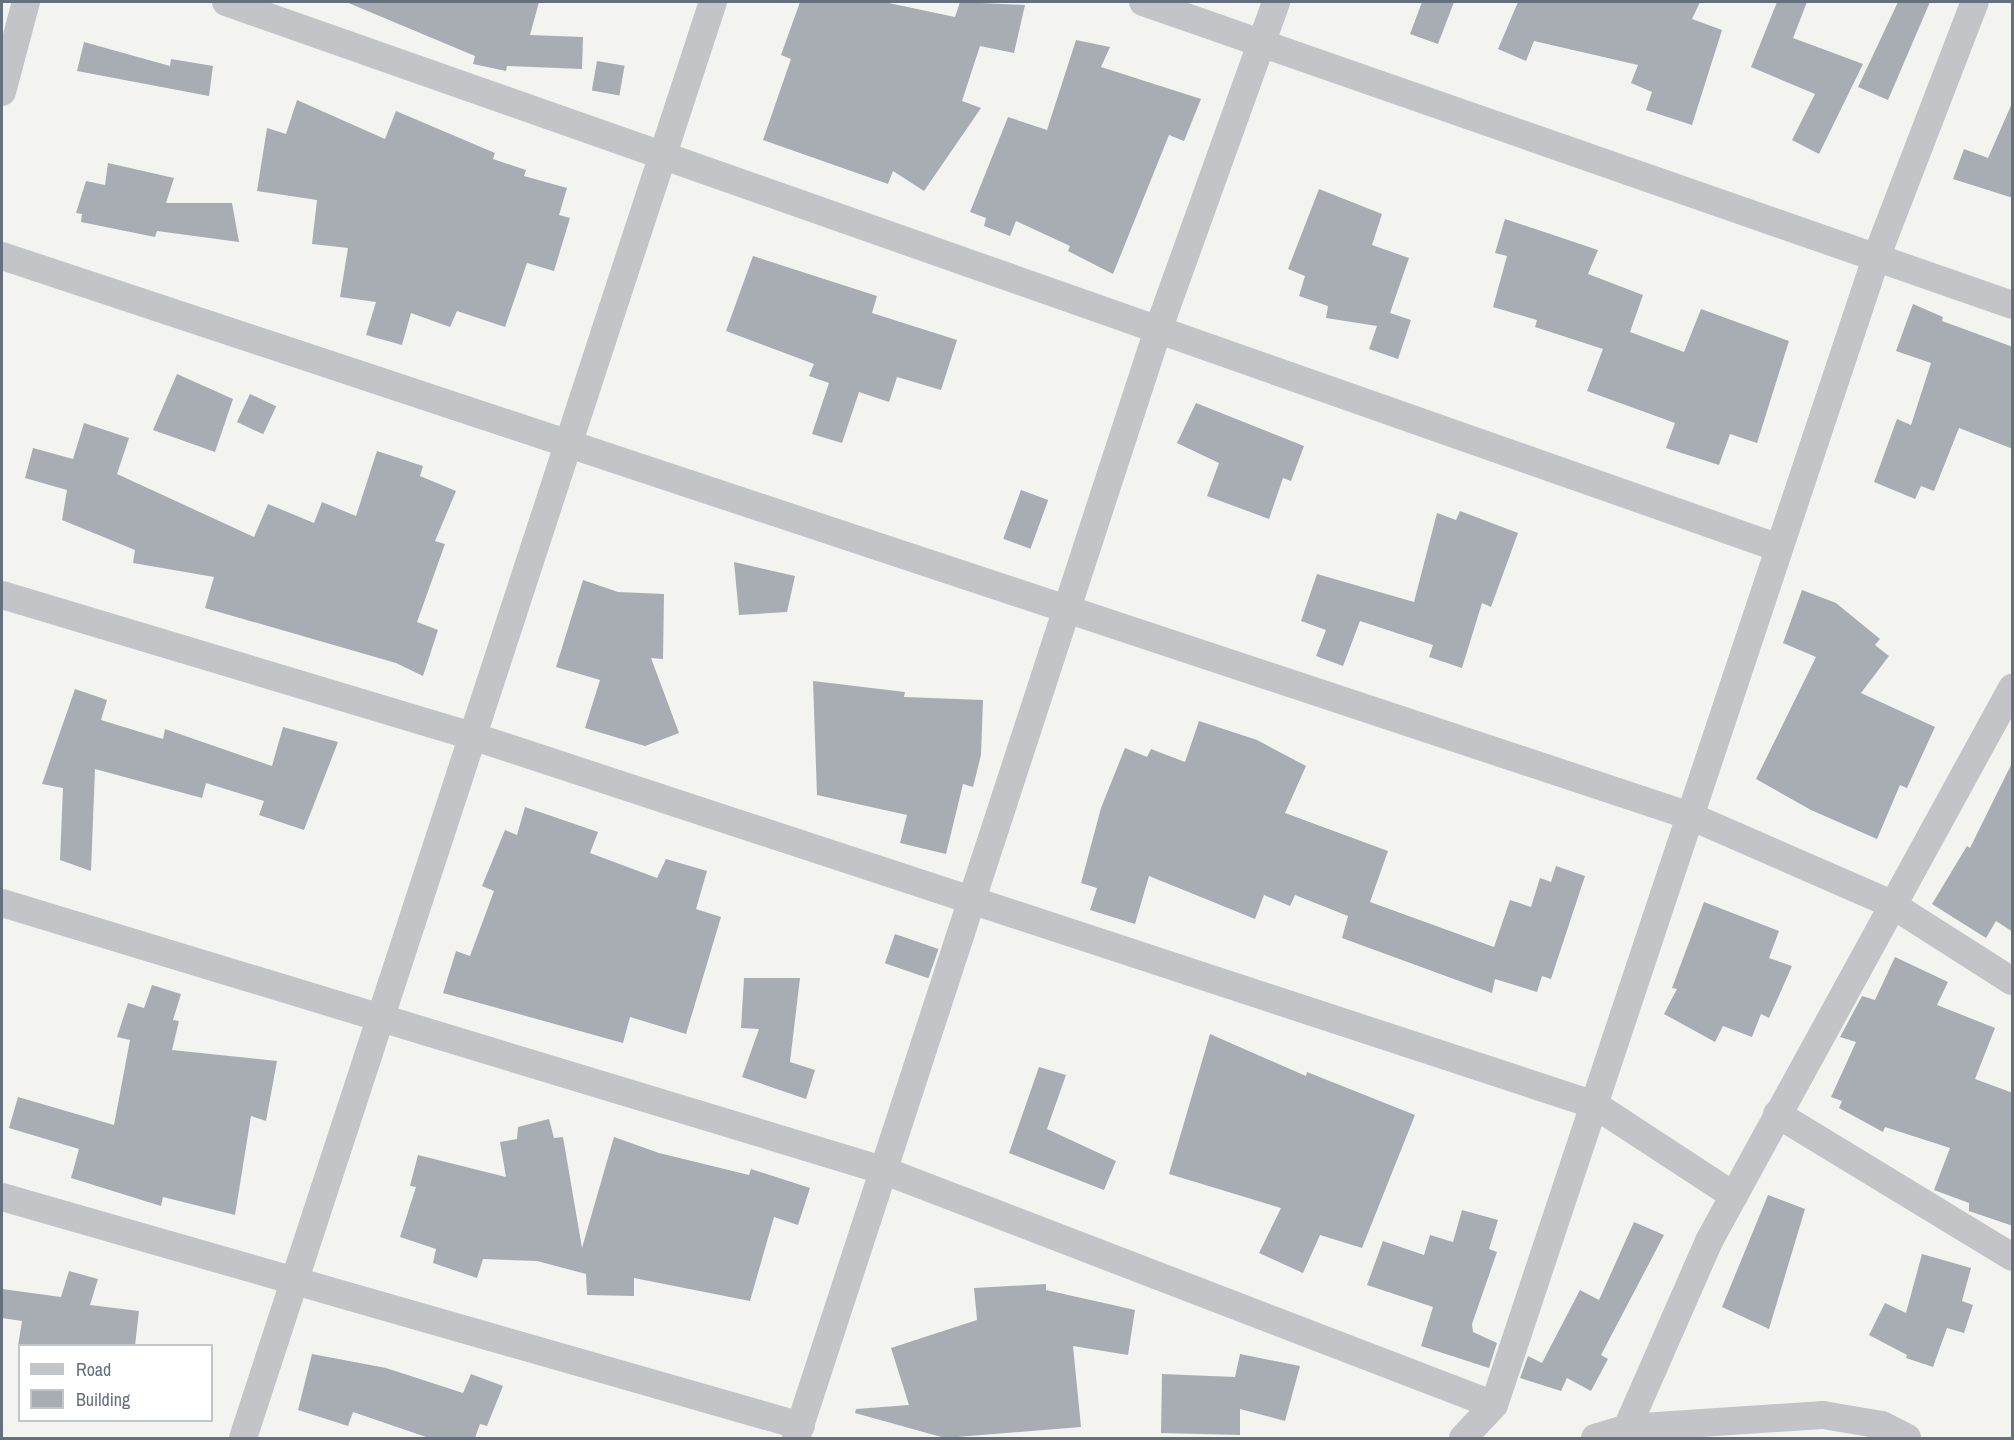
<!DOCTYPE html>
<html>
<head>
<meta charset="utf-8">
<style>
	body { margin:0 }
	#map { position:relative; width:2014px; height:1440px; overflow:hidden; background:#f3f4f0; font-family:"Archivo Narrow",sans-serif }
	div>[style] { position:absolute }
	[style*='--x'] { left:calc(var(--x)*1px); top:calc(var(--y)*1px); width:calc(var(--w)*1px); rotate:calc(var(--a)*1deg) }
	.building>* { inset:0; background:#a8adb3; transform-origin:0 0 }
	.street>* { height:28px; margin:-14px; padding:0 14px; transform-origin:14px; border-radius:14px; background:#c2c4c8 }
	span { translate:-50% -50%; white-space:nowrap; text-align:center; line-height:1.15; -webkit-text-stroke:6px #fff; paint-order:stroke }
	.frame { position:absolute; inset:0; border:3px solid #65707f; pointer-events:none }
	.legend { position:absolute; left:18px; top:1344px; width:195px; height:78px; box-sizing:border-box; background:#fff; border:2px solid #c1c6cc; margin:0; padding:8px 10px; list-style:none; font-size:18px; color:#65707f }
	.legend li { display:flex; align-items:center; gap:12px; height:30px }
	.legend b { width:30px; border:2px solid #c1c6cc }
</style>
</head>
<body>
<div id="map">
	<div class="building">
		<i style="clip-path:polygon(346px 2px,539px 2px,530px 35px,583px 37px,582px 69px,507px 66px,506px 71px,473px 64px,475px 56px)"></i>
		<i style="clip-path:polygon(800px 2px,884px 2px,955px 17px,960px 2px,1025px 5px,1014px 53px,980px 46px,962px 101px,981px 108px,924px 191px,893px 171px,888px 184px,763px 140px,791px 59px,781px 55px)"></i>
		<i style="clip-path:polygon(1422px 2px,1454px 2px,1438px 44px,1410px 34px)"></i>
		<i style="clip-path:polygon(1518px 2px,1700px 2px,1692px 19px,1722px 30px,1692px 125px,1646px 110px,1652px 92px,1631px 83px,1638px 65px,1534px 41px,1526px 61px,1498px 49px)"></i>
		<i style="clip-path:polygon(1777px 2px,1807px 2px,1793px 38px,1863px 64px,1819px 154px,1792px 140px,1815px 94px,1751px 67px)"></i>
		<i style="clip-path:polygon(1898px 2px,1930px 2px,1888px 100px,1858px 87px)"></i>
		<i style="clip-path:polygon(1076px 40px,1110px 47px,1101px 67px,1201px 99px,1184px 141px,1169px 135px,1113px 274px,1068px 251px,1070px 246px,1016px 221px,1010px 236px,984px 226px,986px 218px,970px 212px,1008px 117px,1047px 130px)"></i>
		<i style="clip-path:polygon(84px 42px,170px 66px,171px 59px,213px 66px,209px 96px,77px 71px)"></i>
		<i style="left:597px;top:61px;width:28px;height:30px;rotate:10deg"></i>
		<i style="clip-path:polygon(297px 100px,385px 139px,396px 111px,495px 153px,493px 159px,526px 170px,524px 176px,567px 188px,559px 215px,570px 218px,554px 271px,527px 263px,505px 327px,457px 311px,450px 327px,411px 313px,402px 345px,366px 335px,376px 302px,340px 297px,348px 248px,312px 244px,317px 200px,257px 191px,267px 128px,286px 134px)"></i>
		<i style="clip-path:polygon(2013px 101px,2013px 198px,1953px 179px,1964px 149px,1988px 158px)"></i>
		<i style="clip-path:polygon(108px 163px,174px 178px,166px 203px,232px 203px,239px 242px,157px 231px,155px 237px,81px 222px,82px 214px,76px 213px,86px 181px,105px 185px)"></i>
		<i style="clip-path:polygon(1319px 189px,1382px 214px,1372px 245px,1409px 258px,1390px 313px,1411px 320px,1398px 359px,1369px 349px,1377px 326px,1326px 318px,1328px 306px,1299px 296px,1305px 276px,1288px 269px)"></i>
		<i style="clip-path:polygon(1505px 219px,1598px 250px,1588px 274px,1643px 295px,1630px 332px,1684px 352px,1701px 309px,1789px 341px,1757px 443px,1730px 434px,1719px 465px,1666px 448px,1675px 423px,1587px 391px,1603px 349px,1535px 327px,1537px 320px,1493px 307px,1507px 256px,1495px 253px)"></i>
		<i style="clip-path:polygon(753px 256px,877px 296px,872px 313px,957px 340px,941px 390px,897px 377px,889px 402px,859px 392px,842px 443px,812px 434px,829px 383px,809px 376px,814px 364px,726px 331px)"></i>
		<i style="clip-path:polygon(1913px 304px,1943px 317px,1942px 321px,2013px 347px,2013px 449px,1959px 428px,1934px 491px,1921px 486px,1915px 499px,1874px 482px,1897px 419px,1911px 425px,1931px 363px,1896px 351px)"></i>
		<i style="clip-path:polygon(177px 374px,233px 399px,215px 452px,153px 430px)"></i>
		<i style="left:250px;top:394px;width:29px;height:31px;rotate:25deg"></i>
		<i style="clip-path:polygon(1196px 403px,1304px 446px,1291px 481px,1283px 478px,1269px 519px,1207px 496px,1219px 463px,1177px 443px)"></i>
		<i style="clip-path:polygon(84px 423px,129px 438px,117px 474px,254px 537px,268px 504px,314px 523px,322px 502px,356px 516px,377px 451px,423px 466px,420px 476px,456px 491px,435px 541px,445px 544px,417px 622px,438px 630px,423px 676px,396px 663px,205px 608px,214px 577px,133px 563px,135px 550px,62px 520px,67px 490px,25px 478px,33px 448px,73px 459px)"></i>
		<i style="left:1021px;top:490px;width:29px;height:52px;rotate:20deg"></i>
		<i style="clip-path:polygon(1460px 511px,1518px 533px,1491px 607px,1482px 603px,1462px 668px,1429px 657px,1433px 645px,1360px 621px,1343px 666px,1316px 656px,1326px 630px,1301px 621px,1317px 574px,1414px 602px,1437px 513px,1456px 520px)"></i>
		<i style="clip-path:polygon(734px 562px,795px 576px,787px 612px,739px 615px)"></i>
		<i style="clip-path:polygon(583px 580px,618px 592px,664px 594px,663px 659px,651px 658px,679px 733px,645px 746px,585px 728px,600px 680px,556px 667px)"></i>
		<i style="clip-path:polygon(1802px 590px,1836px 603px,1880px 639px,1875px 645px,1889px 656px,1861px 693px,1935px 727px,1907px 788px,1900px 785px,1877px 839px,1811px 810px,1756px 779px,1816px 657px,1783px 643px)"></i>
		<i style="clip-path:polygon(813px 681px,905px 692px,904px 697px,983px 700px,981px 755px,973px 787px,963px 784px,946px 854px,900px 843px,907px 815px,817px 795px)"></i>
		<i style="clip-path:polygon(75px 689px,107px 700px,101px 720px,163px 739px,165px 729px,272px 766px,283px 727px,338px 742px,304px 830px,259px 815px,264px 801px,206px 783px,202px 798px,95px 769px,91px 871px,60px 860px,63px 788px,42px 784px)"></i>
		<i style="clip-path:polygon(1199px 721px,1257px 740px,1306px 766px,1285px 813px,1388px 851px,1370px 902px,1494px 947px,1510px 900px,1531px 907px,1540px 878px,1551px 882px,1556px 866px,1585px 876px,1551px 979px,1542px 976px,1537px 992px,1495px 979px,1492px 993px,1342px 938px,1348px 916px,1295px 895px,1290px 906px,1264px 895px,1255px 919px,1149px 876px,1135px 924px,1090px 910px,1097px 888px,1081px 883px,1101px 808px,1125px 748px,1147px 757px,1151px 749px,1185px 762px)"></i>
		<i style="clip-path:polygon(2013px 761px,2013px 932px,1996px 921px,1986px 938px,1932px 904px,1967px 846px,1970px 848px)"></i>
		<i style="clip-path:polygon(525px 807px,598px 832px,590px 853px,657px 878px,666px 859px,707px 871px,696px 909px,721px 917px,686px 1034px,630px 1017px,623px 1043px,443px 993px,456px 951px,470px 956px,494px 891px,482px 886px,505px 830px,517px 835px)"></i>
		<i style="clip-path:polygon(1704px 902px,1779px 931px,1769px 958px,1792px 966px,1769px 1018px,1761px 1014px,1752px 1037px,1723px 1026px,1715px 1042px,1664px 1014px,1677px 989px,1672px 988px)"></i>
		<i style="left:895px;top:934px;width:46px;height:31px;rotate:19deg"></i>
		<i style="clip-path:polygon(1895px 957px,1948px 982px,1937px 1005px,1995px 1028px,1975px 1079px,2013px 1093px,2013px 1226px,1969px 1211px,1969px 1203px,1934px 1190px,1950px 1148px,1885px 1127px,1883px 1132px,1839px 1108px,1842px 1101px,1831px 1097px,1856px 1042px,1840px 1037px,1862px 996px,1875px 1000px)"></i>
		<i style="clip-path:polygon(744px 978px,800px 978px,790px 1062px,815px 1070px,806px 1099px,742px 1077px,759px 1029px,741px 1028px)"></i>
		<i style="clip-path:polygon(152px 985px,181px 994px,173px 1020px,179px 1021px,172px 1050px,277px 1061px,266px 1121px,251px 1116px,235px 1215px,163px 1197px,161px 1206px,71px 1178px,79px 1149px,9px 1128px,18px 1097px,114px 1125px,130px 1040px,117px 1037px,128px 1003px,144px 1008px)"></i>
		<i style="clip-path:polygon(1210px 1034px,1306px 1076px,1307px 1072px,1415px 1115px,1362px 1248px,1320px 1235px,1303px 1273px,1259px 1253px,1281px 1208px,1169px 1174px)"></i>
		<i style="clip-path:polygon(1039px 1067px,1066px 1075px,1047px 1129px,1116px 1161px,1104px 1190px,1009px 1153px)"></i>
		<i style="clip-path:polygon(549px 1119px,554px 1138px,563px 1137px,582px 1248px,614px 1137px,659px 1153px,749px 1175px,751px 1169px,810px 1188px,798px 1225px,774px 1217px,750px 1301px,634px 1278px,634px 1296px,587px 1295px,586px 1274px,537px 1261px,483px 1259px,477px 1278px,433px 1263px,436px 1249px,400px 1237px,416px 1187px,410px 1186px,418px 1155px,506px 1177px,500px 1142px,517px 1139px,518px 1127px)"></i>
		<i style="clip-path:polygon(1768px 1195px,1805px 1209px,1769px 1329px,1722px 1307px)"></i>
		<i style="clip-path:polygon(1462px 1210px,1498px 1220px,1489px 1249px,1497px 1252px,1472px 1324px,1473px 1332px,1497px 1343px,1489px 1368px,1421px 1346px,1433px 1307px,1367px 1285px,1383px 1241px,1424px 1255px,1430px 1235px,1453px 1242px)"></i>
		<i style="clip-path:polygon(1634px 1222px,1664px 1235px,1601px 1355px,1608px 1359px,1591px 1391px,1567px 1378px,1561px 1391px,1520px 1378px,1528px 1356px,1542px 1363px,1580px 1290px,1599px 1300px)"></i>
		<i style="clip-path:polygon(1922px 1254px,1971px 1268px,1962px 1301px,1973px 1305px,1964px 1333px,1947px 1328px,1933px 1367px,1906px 1358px,1907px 1355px,1869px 1335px,1885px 1303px,1906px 1313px)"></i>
		<i style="clip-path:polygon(69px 1271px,98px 1279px,90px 1305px,139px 1311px,135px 1346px,18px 1346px,22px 1321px,2px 1318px,2px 1289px,61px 1297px)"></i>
		<i style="clip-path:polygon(1046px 1284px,1046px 1290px,1135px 1310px,1128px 1355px,1073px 1346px,1081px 1427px,945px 1438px,855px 1413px,856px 1409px,909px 1405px,891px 1348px,977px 1320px,974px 1288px)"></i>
		<i style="clip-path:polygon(312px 1354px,386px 1368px,463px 1393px,471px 1374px,503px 1386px,487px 1426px,480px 1424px,475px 1438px,429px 1438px,353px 1412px,348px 1426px,298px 1410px)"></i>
		<i style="clip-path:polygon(1240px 1354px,1300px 1366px,1285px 1421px,1240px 1409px,1240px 1435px,1161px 1433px,1162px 1374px,1235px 1377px)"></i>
	</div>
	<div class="street">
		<i style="--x:226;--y:2;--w:1646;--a:19.37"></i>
		<i style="--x:1143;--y:2;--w:920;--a:19.22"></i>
		<i style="--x:2;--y:92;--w:93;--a:-75.1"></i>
		<i style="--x:2;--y:256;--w:1778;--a:18.35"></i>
		<i style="--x:1690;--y:816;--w:219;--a:23.6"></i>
		<i style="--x:1891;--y:904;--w:143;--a:32.5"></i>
		<i style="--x:2;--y:595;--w:491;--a:16.7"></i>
		<i style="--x:472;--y:736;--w:1182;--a:18.19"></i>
		<i style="--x:1595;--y:1105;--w:166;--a:33.2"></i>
		<i style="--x:2;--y:903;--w:923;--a:16.88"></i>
		<i style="--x:885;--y:1171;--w:652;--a:21.02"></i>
		<i style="--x:1777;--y:1114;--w:275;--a:31.3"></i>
		<i style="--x:2;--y:1197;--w:831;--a:15.99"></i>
		<i style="--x:1627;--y:1428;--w:204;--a:-66.3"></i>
		<i style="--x:1709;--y:1241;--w:631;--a:-61.28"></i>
		<i style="--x:243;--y:1438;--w:1511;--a:-71.88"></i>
		<i style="--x:796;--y:1438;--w:1162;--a:-71.91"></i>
		<i style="--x:1157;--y:333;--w:352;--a:-70.2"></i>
		<i style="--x:1463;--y:1438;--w:45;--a:-46.8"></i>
		<i style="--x:1494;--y:1405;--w:1209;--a:-71.58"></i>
		<i style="--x:1876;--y:258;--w:274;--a:-68.9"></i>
		<i style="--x:1595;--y:1438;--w:34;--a:-17"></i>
		<i style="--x:1627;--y:1428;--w:196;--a:-3.8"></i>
		<i style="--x:1823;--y:1415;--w:60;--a:9.6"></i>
		<i style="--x:1882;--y:1425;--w:28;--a:27"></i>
	</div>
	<div class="frame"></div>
	<ul class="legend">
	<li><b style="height:8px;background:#c2c4c8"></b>Road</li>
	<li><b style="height:16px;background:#a8adb3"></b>Building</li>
	</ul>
</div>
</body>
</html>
